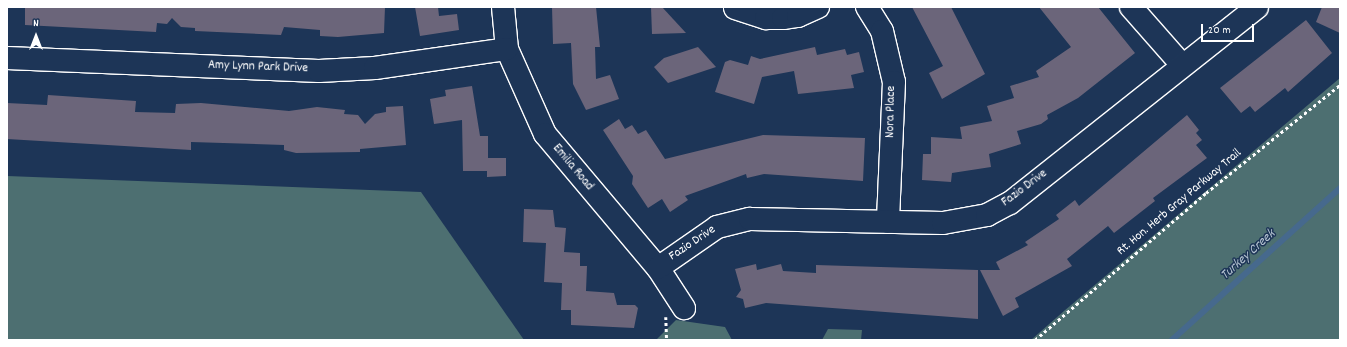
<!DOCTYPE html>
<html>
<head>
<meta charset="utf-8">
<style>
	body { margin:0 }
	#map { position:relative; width:1347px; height:347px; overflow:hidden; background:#1d3557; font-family:Dekko,sans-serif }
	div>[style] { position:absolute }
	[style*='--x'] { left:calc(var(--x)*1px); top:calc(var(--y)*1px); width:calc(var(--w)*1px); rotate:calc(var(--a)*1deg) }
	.green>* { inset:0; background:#4d6f71 }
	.stream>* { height:5.5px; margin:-2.75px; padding:0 2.75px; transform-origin:2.75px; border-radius:2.75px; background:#46698d }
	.building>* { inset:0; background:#6b657a }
	.path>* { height:2.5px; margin-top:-1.25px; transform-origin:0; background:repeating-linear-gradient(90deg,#fff 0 3px,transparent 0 6px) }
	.roads { filter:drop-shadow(1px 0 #fff) drop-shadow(-1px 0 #fff) drop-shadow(0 1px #fff) drop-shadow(0 -1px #fff) }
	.minor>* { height:22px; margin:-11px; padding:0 11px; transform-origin:11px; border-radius:11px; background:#1d3557 }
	span { translate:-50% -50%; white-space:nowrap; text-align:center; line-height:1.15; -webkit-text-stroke:3px #1d3557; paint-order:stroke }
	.street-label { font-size:13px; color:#fff }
	.water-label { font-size:14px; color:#b5c3d1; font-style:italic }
	.frame { position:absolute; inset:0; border:8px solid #fff; pointer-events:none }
	.north { position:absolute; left:16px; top:16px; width:40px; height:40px; -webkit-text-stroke:3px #1d3557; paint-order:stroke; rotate:0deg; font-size:11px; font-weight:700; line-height:16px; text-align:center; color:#fff }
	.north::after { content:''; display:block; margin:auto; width:14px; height:18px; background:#fff; clip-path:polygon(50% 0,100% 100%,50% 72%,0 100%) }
	.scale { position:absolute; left:1201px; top:24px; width:53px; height:18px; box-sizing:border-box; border:2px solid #fff; border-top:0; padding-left:5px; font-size:12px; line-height:14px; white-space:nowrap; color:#fff; -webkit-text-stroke:3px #1d3557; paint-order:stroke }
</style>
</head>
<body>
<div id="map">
	<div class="green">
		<i style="clip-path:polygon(1340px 78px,1340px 340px,1031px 340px,1064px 311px)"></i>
		<i style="clip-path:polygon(7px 176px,421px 192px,524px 340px,7px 340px)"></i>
		<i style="clip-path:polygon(676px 320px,725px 327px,732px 340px,781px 340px,656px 340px)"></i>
		<i style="clip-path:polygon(828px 329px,862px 330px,861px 340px,822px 340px)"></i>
	</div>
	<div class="stream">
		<i style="--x:1172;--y:340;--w:227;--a:-42.1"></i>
	</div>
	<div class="building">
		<i style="clip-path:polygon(25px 7px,385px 7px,384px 33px,338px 37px,320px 36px,320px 30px,284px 27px,281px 35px,195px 31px,195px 28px,181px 27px,172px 18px,167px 24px,157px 23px,156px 32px,25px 25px)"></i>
		<i style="clip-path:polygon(415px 7px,438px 7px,439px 16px,457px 14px,459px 30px,420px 36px)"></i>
		<i style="clip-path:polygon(552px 7px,596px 7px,600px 47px,595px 47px,596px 79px,610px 75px,619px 99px,586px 110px,573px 84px,571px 43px,553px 44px)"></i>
		<i style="clip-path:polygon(651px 7px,662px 7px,686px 33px,652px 34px)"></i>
		<i style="clip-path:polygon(912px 7px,951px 7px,985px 74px,942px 99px,929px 73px,943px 66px)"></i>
		<i style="clip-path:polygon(1039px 7px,1098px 7px,1135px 53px,1078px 98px,1047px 115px,1048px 119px,1041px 124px,1017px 131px,1021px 144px,989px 154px,991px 167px,952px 173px,951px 182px,922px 180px,923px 154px,931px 154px,931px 137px,962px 139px,960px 127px,992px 121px,987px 106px,1014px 98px,1010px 86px,1039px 77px,1036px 71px,1071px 47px)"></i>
		<i style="clip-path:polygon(1322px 7px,1340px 7px,1340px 33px,1316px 22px)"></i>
		<i style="clip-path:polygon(1306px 20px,1332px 53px,1288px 92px,1285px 88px,1255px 112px,1250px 106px,1241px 113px,1220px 88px)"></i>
		<i style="clip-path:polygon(698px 47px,716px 67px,668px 83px,654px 67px,664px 58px)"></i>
		<i style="clip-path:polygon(815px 47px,817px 55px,845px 49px,847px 55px,859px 52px,864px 72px,851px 75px,854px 88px,798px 94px,794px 71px,762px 77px,754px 104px,715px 92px,725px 62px,730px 60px,748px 65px,751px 56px,760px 59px)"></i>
		<i style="clip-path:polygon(472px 86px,480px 136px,488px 136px,488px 158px,506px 158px,506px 176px,487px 177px,487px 171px,463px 171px,462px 120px,434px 124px,430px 99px,446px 96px,445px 90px)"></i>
		<i style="clip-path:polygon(48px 95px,136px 101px,135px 112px,175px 113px,176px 104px,201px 103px,289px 111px,317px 107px,345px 110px,344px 114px,358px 115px,365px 124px,375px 114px,386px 112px,386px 107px,403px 106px,406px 145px,360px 149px,360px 152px,296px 153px,284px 150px,284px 145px,191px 142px,191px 150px,7px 139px,7px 103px,47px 105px)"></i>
		<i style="clip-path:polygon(1187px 115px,1199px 130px,1196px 133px,1202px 140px,1196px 145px,1207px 158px,1153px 198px,1155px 201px,1114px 233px,1108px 226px,1067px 259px,1072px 266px,1015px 298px,1019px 307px,1003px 316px,980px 270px,1000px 270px,996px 262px,1028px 245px,1025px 242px,1059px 219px,1056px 215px,1075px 200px,1079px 206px)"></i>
		<i style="clip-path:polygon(619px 119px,625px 129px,632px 125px,638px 134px,646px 130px,665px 159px,763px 135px,865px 138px,863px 181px,764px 174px,747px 178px,746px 174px,685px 196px,688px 200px,670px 212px,662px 199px,648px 208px,632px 184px,633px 176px,603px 130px)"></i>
		<i style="clip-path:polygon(524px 209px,553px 210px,555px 227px,566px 228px,564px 252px,580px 253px,580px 266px,587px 266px,586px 291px,614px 293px,617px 305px,635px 305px,638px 308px,634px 328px,571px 325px,571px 310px,561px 310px,562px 283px,544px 282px,546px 243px,523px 242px)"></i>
		<i style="clip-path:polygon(756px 264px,757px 270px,781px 264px,783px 271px,816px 273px,816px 265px,978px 270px,978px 319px,766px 303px,745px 308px,743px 299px,736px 297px,741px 290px,735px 269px)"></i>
	</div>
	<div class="path">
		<i style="--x:666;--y:317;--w:23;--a:88"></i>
		<i style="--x:1035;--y:340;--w:225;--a:-40.7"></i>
		<i style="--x:1206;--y:193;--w:172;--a:-38.9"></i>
	</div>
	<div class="roads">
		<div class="minor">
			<i style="--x:503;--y:7;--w:42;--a:84.6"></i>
			<i style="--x:507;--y:49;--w:93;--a:65.9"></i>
			<i style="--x:545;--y:134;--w:175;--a:49.9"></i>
			<i style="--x:658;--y:268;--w:48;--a:57"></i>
			<i style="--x:867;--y:7;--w:28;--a:58"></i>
			<i style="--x:882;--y:31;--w:52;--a:76.8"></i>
			<i style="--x:894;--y:82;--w:140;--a:92.5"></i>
			<i style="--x:1131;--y:7;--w:76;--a:48.7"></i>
			<i style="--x:735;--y:8;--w:33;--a:18"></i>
			<i style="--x:766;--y:18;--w:17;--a:0"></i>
			<i style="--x:783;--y:18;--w:15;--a:-8"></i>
			<i style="--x:798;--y:16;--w:22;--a:-24"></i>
			<i style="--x:7;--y:58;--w:312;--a:2.4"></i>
			<i style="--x:319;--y:71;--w:56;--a:-3.1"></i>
			<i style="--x:375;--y:68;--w:133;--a:-8.2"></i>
			<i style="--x:658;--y:268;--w:72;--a:-34.8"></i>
			<i style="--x:717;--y:227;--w:34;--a:-14"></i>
			<i style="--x:750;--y:219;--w:193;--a:1.2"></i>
			<i style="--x:943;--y:223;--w:45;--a:-10.3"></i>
			<i style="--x:987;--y:215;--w:26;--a:-28"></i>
			<i style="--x:1010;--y:203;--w:315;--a:-38.4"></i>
		</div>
	</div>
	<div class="street-label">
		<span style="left:258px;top:68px;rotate:2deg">Amy Lynn Park Drive</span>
		<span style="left:892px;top:112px;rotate:-89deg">Nora Place</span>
		<span style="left:572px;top:168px;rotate:50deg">Emilia Road</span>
		<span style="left:1025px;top:189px;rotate:-37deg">Fazio Drive</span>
		<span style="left:1180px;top:203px;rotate:-40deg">Rt. Hon. Herb Gray Parkway Trail</span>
		<span style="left:693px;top:244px;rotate:-34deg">Fazio Drive</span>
	</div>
	<div class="water-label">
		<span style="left:1248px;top:255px;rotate:-42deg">Turkey Creek</span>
	</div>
	<div class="frame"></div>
	<div class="north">N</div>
	<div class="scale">20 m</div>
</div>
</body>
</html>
